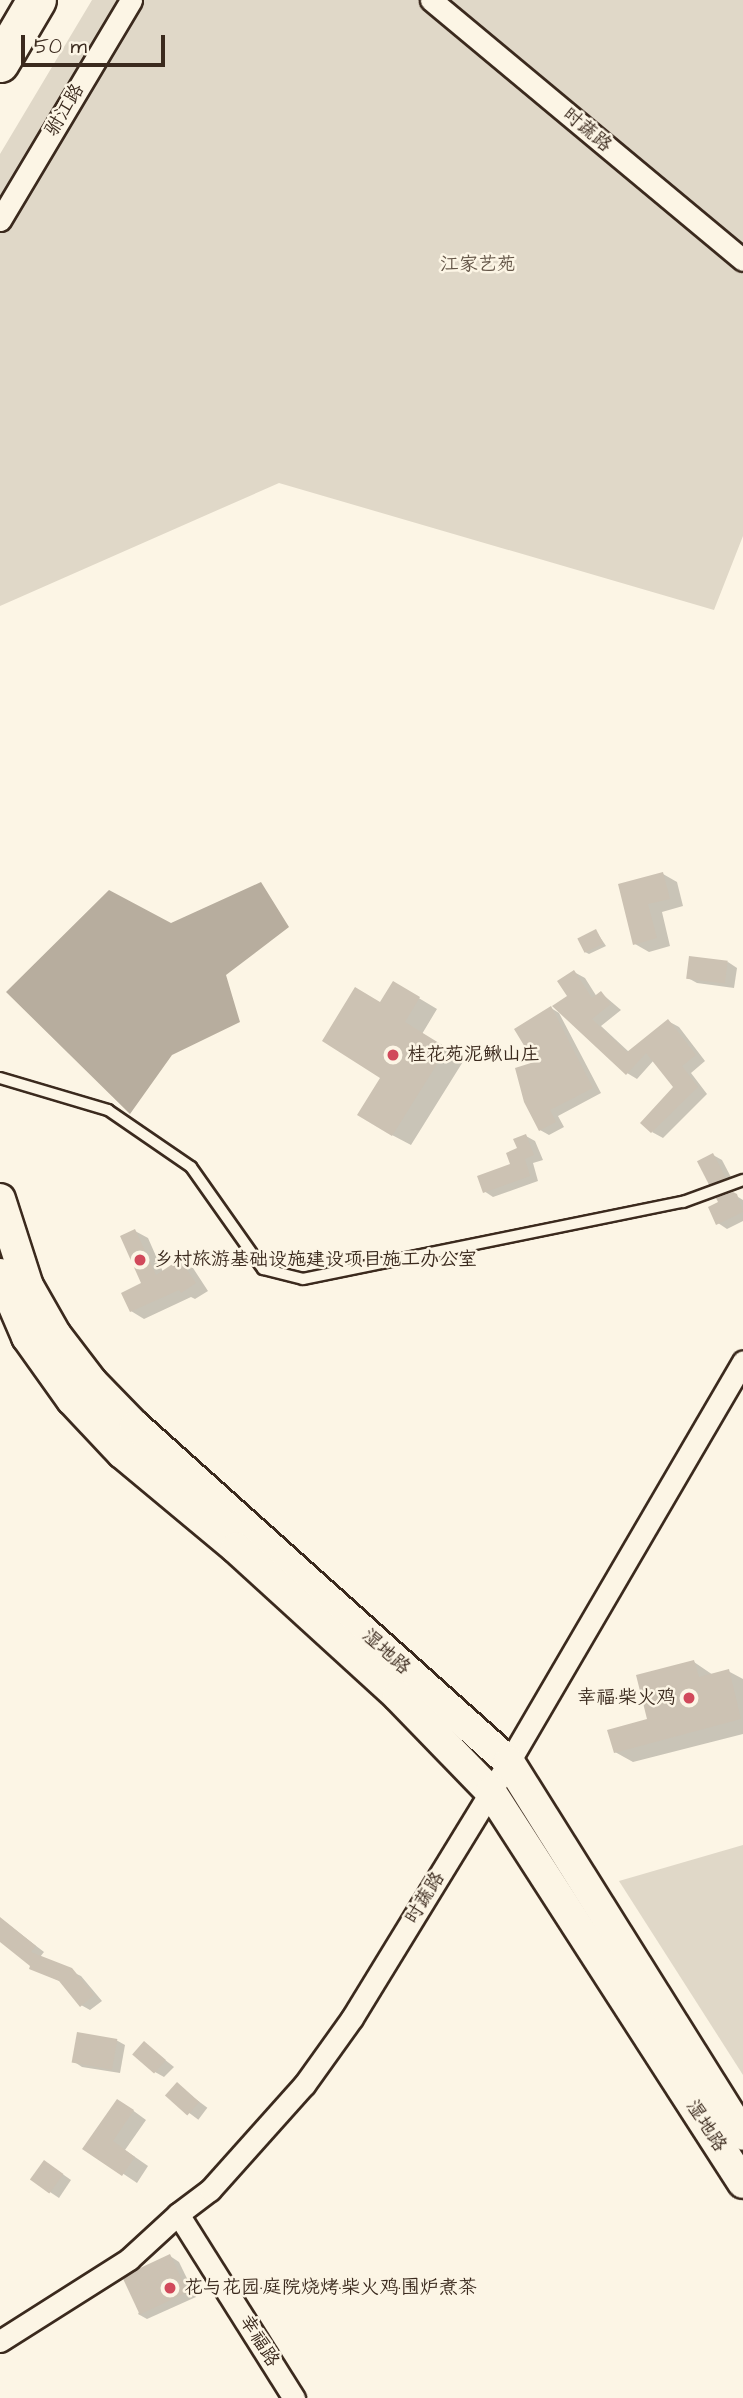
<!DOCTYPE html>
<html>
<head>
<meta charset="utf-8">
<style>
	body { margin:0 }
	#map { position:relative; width:743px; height:2398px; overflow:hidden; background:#fcf5e5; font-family:"Architects Daughter","LXGW WenKai TC",sans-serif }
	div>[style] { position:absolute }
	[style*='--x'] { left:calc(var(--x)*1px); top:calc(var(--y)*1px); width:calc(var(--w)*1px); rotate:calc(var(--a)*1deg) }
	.green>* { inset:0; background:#e0d8c8 }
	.water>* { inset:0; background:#b7ad9e }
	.shadow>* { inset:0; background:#0003; transform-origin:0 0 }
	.building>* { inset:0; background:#ccc2b3; transform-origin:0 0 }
	.roads { filter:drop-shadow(2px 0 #3b2a1e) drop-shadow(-2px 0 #3b2a1e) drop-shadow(0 2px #3b2a1e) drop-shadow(0 -2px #3b2a1e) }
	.lane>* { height:10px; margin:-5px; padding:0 5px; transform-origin:5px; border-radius:5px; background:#fcf5e5 }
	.street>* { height:21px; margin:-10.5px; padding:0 10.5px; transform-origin:10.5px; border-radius:10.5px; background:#fcf5e5 }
	.secondary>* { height:30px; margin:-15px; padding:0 15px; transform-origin:15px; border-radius:15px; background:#fcf5e5 }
	.highway>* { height:38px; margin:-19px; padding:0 19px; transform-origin:19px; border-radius:19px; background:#fcf5e5 }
	.dots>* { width:19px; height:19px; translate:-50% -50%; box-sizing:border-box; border:4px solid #fcf5e5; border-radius:50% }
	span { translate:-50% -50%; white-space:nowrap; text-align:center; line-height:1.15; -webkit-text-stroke:5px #fcf5e5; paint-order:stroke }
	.street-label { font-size:19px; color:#3b2a1e }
	.park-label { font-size:19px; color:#645648 }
	.poi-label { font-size:19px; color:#3b2a1e }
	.left { translate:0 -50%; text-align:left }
	.right { translate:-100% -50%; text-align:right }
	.scale { position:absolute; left:21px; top:35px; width:144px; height:32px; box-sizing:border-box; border:4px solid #3b2a1e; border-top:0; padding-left:9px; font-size:21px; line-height:24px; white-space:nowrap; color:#3b2a1e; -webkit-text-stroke:5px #fcf5e5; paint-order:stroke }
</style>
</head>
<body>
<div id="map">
	<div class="green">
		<i style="clip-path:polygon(92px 0,743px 0,743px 536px,714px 610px,279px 483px,0 606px,0 154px)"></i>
		<i style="clip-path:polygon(743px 1845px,743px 2075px,619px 1881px)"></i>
	</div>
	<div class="water">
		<i style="clip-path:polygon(261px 882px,289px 927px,226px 975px,240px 1022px,172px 1055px,130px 1114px,6px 992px,109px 890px,171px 923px)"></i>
	</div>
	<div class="shadow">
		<i style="clip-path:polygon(663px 874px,677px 882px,683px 906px,662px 912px,670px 946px,649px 952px,635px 944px,620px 885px)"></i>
		<i style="clip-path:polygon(596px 931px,606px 946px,589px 954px,585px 952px)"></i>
		<i style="clip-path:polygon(728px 962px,737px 968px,734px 988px,697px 983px,688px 978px)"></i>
		<i style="clip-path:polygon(574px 972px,585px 978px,597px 997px,601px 993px,621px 1010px,601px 1026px,629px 1052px,668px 1021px,679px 1027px,705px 1061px,691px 1073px,707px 1094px,663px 1138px,652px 1132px,675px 1087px,654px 1060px,637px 1079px,627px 1073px,569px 997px)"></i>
		<i style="clip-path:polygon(412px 994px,437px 1009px,422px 1034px,464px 1060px,411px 1145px,392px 1135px,383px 1077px,381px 1004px)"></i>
		<i style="clip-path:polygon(551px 1008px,559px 1013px,601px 1093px,558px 1116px,564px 1127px,549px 1135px,540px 1130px,537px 1063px)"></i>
		<i style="clip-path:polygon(526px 1136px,535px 1141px,543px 1160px,533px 1163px,538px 1181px,493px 1197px,484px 1191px,513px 1165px)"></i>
		<i style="clip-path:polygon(713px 1155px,722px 1160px,734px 1183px,719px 1188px,710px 1183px)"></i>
		<i style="clip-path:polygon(733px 1194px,743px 1200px,743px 1221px,727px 1229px,718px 1223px)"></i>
		<i style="clip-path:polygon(135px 1231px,148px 1238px,163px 1272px,180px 1261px,193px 1268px,208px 1291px,195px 1299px,191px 1297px,144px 1319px,131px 1311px,144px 1284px)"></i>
		<i style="clip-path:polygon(694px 1662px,713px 1675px,728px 1671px,743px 1679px,743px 1734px,633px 1762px,615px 1752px,649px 1721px)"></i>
		<i style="clip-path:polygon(0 1918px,44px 1952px,40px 1957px,81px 1976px,102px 2001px,90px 2010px,81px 2005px,62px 1982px,31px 1968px,32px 1966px,0 1940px)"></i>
		<i style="clip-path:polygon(116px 2040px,125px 2045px,120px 2073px,82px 2067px,73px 2061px)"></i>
		<i style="clip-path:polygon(144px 2043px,174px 2067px,164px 2077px,155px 2072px)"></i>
		<i style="left:177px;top:2085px;width:38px;height:15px;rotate:37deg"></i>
		<i style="clip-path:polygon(131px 2109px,146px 2120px,125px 2150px,148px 2166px,137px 2183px,85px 2148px)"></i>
		<i style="clip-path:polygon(54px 2168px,71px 2180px,59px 2198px,50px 2192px)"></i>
		<i style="clip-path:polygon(170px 2256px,179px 2262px,196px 2297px,147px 2319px,138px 2314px)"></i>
	</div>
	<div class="building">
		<i style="clip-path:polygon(663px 872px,670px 899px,648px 904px,657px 938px,633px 945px,618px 884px)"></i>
		<i style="left:596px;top:929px;width:16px;height:21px;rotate:63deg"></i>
		<i style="left:689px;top:956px;width:39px;height:23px;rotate:7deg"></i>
		<i style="clip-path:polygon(574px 970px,592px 998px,601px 991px,611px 1004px,592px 1019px,627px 1052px,668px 1019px,696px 1055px,682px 1066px,698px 1087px,651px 1133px,640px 1123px,673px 1087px,646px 1053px,626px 1075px,552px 1006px,567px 996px,557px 981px)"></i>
		<i style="clip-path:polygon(393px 981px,420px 997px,405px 1022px,447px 1048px,392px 1136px,357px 1115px,380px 1078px,322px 1041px,355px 987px,380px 1002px)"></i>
		<i style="clip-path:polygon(551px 1006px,593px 1088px,550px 1110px,556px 1122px,539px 1131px,524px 1102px,515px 1068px,534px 1062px,514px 1029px)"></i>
		<i style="clip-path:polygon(526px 1134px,534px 1155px,525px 1159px,530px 1176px,483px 1193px,477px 1176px,510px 1164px,506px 1153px,517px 1148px,513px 1139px)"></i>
		<i style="left:713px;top:1153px;width:28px;height:18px;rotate:63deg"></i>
		<i style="clip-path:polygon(733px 1192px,737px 1194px,743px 1212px,716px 1225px,708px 1207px,718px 1202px,716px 1198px)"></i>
		<i style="clip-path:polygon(135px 1229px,156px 1275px,180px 1259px,196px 1283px,181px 1293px,179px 1290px,130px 1312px,121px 1293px,141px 1283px,120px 1236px)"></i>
		<i style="clip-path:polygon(694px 1660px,699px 1677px,729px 1669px,741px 1719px,614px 1753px,607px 1730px,647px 1719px,636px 1675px)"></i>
		<i style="clip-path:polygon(0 1917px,36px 1946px,31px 1952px,72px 1968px,94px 1995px,80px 2007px,59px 1981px,29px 1969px,30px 1966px,0 1942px)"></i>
		<i style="left:77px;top:2032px;width:41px;height:31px;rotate:10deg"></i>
		<i style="left:144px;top:2041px;width:29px;height:18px;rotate:41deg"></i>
		<i style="left:177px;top:2082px;width:30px;height:18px;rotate:42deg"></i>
		<i style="clip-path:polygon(117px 2099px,134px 2110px,113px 2141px,135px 2157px,122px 2176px,82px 2149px)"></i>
		<i style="left:44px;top:2160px;width:24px;height:24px;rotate:36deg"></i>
		<i style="left:170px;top:2254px;width:42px;height:53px;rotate:65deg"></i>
	</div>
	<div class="roads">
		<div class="lane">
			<i style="--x:0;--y:1078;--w:113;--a:16.5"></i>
			<i style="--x:108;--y:1110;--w:101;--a:34.5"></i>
			<i style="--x:191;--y:1167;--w:125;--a:54.8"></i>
			<i style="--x:263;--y:1269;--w:41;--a:14"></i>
			<i style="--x:303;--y:1279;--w:388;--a:-11.5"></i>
			<i style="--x:683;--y:1202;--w:64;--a:-20.1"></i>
		</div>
		<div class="street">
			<i style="--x:431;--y:0;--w:406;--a:39.8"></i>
			<i style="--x:0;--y:220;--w:256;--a:-59.2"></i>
			<i style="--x:178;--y:2214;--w:218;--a:57.8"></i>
			<i style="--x:0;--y:2341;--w:153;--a:-32.4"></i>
			<i style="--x:129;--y:2259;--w:67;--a:-42.6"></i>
			<i style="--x:178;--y:2214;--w:40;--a:-37"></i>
			<i style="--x:210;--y:2190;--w:141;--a:-48.2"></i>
			<i style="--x:304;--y:2085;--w:82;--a:-54.4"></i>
			<i style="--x:352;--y:2018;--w:300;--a:-58.5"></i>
			<i style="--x:509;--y:1762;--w:464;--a:-59.7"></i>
		</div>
		<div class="secondary">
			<i style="--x:0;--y:1199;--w:91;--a:72.2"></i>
			<i style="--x:28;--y:1286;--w:56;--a:60.3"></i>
			<i style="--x:56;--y:1335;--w:59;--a:52.5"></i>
			<i style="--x:92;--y:1382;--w:62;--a:45.7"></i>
			<i style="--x:135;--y:1426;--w:503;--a:41.94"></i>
			<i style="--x:509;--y:1762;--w:440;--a:57.9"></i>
			<i style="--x:0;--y:1274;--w:69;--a:66.8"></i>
			<i style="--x:27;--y:1337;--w:77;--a:54.5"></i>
			<i style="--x:72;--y:1400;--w:73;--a:46.7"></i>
			<i style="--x:122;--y:1453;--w:148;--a:39.8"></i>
			<i style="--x:236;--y:1548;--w:219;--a:42.4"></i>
			<i style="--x:398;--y:1696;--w:134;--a:45.9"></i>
			<i style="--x:491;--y:1792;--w:465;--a:57.2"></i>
		</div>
		<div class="highway">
			<i style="--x:0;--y:63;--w:73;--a:-59.6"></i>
		</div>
	</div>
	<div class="dots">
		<i style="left:393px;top:1055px;background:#d1495b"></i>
		<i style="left:140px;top:1260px;background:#d1495b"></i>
		<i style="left:689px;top:1698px;background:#d1495b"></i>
		<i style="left:170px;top:2288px;background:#d1495b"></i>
	</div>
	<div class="street-label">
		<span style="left:65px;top:110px;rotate:-59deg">驸江路</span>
		<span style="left:587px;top:130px;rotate:40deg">时蔬路</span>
		<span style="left:386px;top:1652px;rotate:42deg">湿地路</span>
		<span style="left:425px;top:1898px;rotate:-58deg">时蔬路</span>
		<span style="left:706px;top:2126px;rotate:57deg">湿地路</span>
		<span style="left:259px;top:2341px;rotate:58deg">幸福路</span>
	</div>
	<div class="park-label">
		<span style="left:478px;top:265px">江家艺苑</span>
	</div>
	<div class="poi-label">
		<span class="left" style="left:407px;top:1055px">桂花苑泥鳅山庄</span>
		<span class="left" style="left:154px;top:1260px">乡村旅游基础设施建设项目施工办公室</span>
		<span class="right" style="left:675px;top:1698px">幸福·柴火鸡</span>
		<span class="left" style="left:184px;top:2288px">花与花园·庭院烧烤·柴火鸡·围炉煮茶</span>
	</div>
	<div class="scale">50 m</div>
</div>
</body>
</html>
